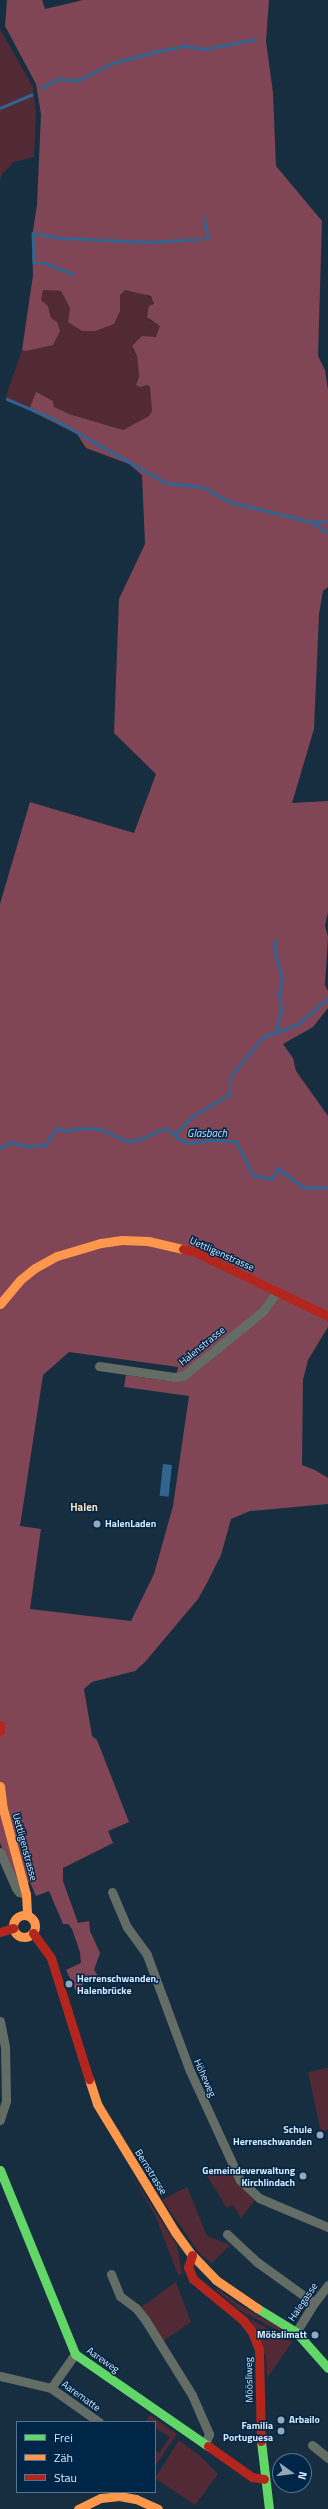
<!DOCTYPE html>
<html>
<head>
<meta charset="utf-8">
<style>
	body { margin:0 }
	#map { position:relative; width:328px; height:2509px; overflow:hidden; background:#162e40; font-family:"Titillium Web",sans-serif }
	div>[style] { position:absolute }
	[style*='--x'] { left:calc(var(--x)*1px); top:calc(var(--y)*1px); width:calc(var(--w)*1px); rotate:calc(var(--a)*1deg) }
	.green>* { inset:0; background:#522a35 }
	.forest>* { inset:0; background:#804655 }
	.water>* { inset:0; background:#316491; transform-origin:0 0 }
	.stream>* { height:2.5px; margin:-1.25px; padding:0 1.25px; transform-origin:1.25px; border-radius:1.25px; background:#316491 }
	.street>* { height:9px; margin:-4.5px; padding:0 4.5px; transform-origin:4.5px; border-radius:4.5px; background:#646c66 }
	.fast>* { height:9px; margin:-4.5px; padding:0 4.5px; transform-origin:4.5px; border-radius:4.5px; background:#63d668 }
	.slow>* { height:9px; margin:-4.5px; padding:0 4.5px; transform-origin:4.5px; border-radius:4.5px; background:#ff974d }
	.slow>.ring { margin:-4.5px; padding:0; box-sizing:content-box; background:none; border:9px solid #ff974d; border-radius:50% }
	.jam>* { height:9px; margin:-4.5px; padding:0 4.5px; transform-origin:4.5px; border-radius:4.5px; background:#b3261e }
	.dots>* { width:11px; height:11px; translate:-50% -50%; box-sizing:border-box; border:2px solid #002647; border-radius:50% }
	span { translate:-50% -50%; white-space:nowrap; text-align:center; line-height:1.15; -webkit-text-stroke:3px #002647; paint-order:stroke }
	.street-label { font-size:10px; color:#d9e9fa }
	.poi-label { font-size:10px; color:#d9e9fa; font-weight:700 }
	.left { translate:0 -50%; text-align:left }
	.right { translate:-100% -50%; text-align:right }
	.water-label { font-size:11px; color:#c3e0fc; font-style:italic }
	.neighbourhood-label { font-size:11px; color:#feddb9; font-weight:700 }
	.legend { position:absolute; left:16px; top:2421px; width:140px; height:72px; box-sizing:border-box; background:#002647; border:1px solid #57748f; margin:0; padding:5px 7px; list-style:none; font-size:12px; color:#d9e9fa }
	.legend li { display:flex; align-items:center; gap:8px; height:20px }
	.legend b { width:20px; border:1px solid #57748f }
	.north { position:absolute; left:272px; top:2453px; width:40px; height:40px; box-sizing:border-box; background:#002647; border:1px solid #57748f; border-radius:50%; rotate:104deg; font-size:11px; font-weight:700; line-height:16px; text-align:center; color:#d9e9fa }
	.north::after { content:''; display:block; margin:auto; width:14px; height:18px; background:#95a8b9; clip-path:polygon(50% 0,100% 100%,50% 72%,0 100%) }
</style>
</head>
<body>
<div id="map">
	<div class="green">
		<i style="clip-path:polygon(0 29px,33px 87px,36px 114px,34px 157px,14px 162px,3px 173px,0 179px)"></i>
		<i style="clip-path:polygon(43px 290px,61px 291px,70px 308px,68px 322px,120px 307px,120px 295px,125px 290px,143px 293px,154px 300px,149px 320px,158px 323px,160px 326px,158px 335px,153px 339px,142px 336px,132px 349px,137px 356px,139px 376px,136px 381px,143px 387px,148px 385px,150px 388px,152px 411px,149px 416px,123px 430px,69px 414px,54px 407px,53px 401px,36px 393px,29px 410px,5px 399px,22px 350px,26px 351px,51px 318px,48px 306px,41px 300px)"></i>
		<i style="clip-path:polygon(328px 2068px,328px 2130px,321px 2132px,308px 2072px)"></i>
		<i style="clip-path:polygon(229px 2165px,256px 2199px,241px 2218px,233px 2205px,227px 2208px,207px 2176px)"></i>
		<i style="clip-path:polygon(127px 2168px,177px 2245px,182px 2274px,178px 2275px,155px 2215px)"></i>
		<i style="clip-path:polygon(187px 2187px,207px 2236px,230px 2245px,212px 2263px,201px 2255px,162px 2200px)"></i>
		<i style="clip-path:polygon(176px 2282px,191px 2322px,162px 2342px,140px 2308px)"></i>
		<i style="clip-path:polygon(218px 2289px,238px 2304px,283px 2329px,294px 2339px,243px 2312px,216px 2290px)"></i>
		<i style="clip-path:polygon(250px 2319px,292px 2342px,267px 2378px,266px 2357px)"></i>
		<i style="clip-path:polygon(150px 2415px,177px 2434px,155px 2466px,155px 2450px,159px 2453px,170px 2437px,155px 2428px,155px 2422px,145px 2422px)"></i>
		<i style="clip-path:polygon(179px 2440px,200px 2456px,218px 2474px,195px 2505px,155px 2478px)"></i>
	</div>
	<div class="forest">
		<i style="clip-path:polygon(evenodd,7px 0,42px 0,45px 9px,83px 0,269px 0,266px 41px,273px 93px,276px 166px,322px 221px,318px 356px,325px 370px,328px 390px,328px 587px,323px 591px,319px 614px,314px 729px,292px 803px,328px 801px,328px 912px,325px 926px,328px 937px,325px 985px,328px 991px,328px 1008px,313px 1027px,283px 1044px,293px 1058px,296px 1071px,328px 1116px,328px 1327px,308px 1360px,303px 1380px,302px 1465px,315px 1470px,328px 1478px,328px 1504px,250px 1511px,231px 1519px,221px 1555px,208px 1581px,198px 1599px,145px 1662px,135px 1671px,92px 1682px,84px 1689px,92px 1736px,97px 1740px,129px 1822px,108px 1831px,113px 1843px,63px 1868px,63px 1881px,78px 1923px,89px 1921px,90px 1931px,100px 1953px,94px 1970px,100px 1979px,85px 1982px,76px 1991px,66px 1970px,81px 1963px,80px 1952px,72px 1929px,68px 1924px,63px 1924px,49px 1891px,36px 1896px,30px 1882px,19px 1888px,0 1843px,0 904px,30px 802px,134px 833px,156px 774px,114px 733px,119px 599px,145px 544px,142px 475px,129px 464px,86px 448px,77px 434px,29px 410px,36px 392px,53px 401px,54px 407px,69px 414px,123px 430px,149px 416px,152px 411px,150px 388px,148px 385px,140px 387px,136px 385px,139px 376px,137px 356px,132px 346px,142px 336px,156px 337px,160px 326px,147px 317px,149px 306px,154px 304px,151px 296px,125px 290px,120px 295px,120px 311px,114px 324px,95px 331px,82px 331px,68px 322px,70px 308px,61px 291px,43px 290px,41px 300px,48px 306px,51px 318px,57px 322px,60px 331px,53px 345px,26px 351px,22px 350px,33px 275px,32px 237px,37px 205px,41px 114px,36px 84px,5px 26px,7px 0,69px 1352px,178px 1367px,175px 1382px,126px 1375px,124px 1387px,189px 1396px,173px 1506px,154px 1574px,131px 1621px,30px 1609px,41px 1529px,20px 1526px,43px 1375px,69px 1352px)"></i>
	</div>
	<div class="water">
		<i style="left:163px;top:1464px;width:9px;height:32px;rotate:6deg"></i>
	</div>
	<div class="stream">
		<i style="--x:41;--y:88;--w:18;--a:-29"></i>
		<i style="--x:57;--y:79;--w:22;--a:3"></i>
		<i style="--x:79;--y:80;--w:38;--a:-27"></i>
		<i style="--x:113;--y:63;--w:48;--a:-14.6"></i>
		<i style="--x:159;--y:51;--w:25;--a:-11"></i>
		<i style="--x:184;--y:46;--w:21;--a:8"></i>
		<i style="--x:205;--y:49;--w:51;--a:-11.3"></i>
		<i style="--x:0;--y:108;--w:34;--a:-23"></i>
		<i style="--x:204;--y:218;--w:20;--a:79"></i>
		<i style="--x:208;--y:238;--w:2;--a:153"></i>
		<i style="--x:33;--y:233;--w:29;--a:10"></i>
		<i style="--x:62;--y:238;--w:84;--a:2.7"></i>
		<i style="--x:146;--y:242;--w:54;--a:-3.2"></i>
		<i style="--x:33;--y:233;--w:30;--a:88"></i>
		<i style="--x:34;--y:263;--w:11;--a:0"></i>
		<i style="--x:45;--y:263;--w:30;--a:21"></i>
		<i style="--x:7;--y:399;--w:51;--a:23.1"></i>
		<i style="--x:54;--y:419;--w:129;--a:29.7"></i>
		<i style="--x:166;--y:483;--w:37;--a:6"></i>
		<i style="--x:203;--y:487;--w:31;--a:29"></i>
		<i style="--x:230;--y:502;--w:84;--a:13.7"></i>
		<i style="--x:312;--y:522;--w:19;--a:35"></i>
		<i style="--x:313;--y:522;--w:15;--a:-4"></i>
		<i style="--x:276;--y:1031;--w:22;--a:-77"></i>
		<i style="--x:281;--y:1010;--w:17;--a:-97"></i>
		<i style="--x:279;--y:993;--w:14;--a:-78"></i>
		<i style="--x:282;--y:979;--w:30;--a:-105"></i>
		<i style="--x:274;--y:950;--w:10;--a:-79"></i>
		<i style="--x:174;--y:1135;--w:27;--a:-45"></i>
		<i style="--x:193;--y:1116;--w:43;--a:-30.7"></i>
		<i style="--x:230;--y:1094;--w:17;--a:-90"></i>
		<i style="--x:230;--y:1077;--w:52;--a:-50.5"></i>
		<i style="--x:263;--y:1037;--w:37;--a:-20"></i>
		<i style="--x:298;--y:1024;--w:40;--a:-41"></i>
		<i style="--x:0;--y:1148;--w:13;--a:-29"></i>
		<i style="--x:11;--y:1142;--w:16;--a:15"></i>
		<i style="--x:26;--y:1146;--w:19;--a:-3"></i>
		<i style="--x:45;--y:1145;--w:21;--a:-55"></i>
		<i style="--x:57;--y:1128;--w:11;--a:15"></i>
		<i style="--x:68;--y:1131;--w:12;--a:-14"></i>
		<i style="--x:80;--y:1128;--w:20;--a:3"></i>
		<i style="--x:100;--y:1129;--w:30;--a:24"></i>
		<i style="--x:127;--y:1141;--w:11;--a:-5"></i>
		<i style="--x:138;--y:1140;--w:28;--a:-23"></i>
		<i style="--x:164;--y:1129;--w:5;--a:11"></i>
		<i style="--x:169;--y:1130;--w:17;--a:40"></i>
		<i style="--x:182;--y:1141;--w:9;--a:13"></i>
		<i style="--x:191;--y:1143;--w:19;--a:-9"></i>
		<i style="--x:210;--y:1140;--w:26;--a:2"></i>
		<i style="--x:236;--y:1141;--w:38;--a:63"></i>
		<i style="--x:253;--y:1175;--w:19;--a:12"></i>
		<i style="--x:272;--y:1179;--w:13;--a:-61"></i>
		<i style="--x:278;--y:1168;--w:31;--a:37"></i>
		<i style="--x:303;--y:1187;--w:25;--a:2"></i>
	</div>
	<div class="street">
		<i style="--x:99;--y:1366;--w:76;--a:8.3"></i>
		<i style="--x:174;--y:1377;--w:9;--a:-6"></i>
		<i style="--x:183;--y:1376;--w:103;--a:-39.1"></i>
		<i style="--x:263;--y:1311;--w:24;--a:-55"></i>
		<i style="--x:0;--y:1852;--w:39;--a:66"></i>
		<i style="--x:16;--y:1888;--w:5;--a:53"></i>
		<i style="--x:19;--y:1892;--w:7;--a:16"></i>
		<i style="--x:112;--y:1892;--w:38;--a:67"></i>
		<i style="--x:127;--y:1927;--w:34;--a:54"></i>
		<i style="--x:147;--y:1955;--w:124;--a:69.7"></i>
		<i style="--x:190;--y:2071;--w:120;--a:65.4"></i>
		<i style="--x:240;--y:2180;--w:26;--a:43"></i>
		<i style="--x:259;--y:2198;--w:75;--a:22.8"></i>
		<i style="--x:0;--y:2021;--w:26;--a:79"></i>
		<i style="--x:5;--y:2047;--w:54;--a:88.9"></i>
		<i style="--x:6;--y:2101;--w:20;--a:108"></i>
		<i style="--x:227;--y:2234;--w:41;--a:43"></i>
		<i style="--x:257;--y:2262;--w:70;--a:35.7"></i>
		<i style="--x:111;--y:2274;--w:24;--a:68"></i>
		<i style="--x:120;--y:2296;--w:20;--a:37"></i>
		<i style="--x:136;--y:2308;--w:16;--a:52"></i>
		<i style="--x:146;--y:2321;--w:87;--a:58.1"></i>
		<i style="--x:192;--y:2395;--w:43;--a:66.4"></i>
		<i style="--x:209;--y:2434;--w:11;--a:112"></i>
		<i style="--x:296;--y:2332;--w:34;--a:-58"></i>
		<i style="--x:314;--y:2303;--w:23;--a:-52"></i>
		<i style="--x:0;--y:2376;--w:52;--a:13.2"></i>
		<i style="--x:51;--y:2388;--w:42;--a:-54.8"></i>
		<i style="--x:51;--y:2388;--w:59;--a:35.3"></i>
		<i style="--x:312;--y:2445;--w:21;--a:39"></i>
	</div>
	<div class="fast">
		<i style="--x:0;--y:2170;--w:199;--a:67.8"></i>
		<i style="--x:75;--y:2354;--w:162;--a:34.7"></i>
		<i style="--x:257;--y:2308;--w:46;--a:31.6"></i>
		<i style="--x:296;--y:2332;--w:48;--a:48.4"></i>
		<i style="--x:261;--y:2441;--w:68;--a:83.3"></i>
	</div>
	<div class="slow">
		<i style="--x:0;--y:1304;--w:31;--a:-50"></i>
		<i style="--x:20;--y:1280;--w:19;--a:-39"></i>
		<i style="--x:35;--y:1268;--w:25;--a:-29"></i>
		<i style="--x:57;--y:1256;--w:46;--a:-16.5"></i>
		<i style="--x:101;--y:1243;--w:21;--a:-8"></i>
		<i style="--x:122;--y:1240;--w:26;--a:2"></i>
		<i style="--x:148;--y:1241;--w:36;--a:13"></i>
		<i style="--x:0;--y:1786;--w:23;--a:83"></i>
		<i style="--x:3;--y:1809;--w:88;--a:74.9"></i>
		<i style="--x:26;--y:1894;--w:21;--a:87"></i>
		<i class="ring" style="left:13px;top:1915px;width:13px;height:13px"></i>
		<i style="--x:89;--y:2079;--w:26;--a:72"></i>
		<i style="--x:97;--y:2104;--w:150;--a:58.6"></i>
		<i style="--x:175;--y:2232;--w:29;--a:54"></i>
		<i style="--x:192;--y:2255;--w:35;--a:46"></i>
		<i style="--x:216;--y:2280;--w:50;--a:34.3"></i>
		<i style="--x:78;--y:2509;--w:25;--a:-26"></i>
		<i style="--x:101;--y:2498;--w:18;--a:-6"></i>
		<i style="--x:119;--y:2496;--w:17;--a:10"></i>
		<i style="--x:136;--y:2499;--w:24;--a:24"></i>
	</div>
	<div class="jam">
		<i style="--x:183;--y:1249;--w:12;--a:14"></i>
		<i style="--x:195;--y:1252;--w:148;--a:25.7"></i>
		<i style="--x:0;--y:1725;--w:6;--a:90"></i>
		<i style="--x:0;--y:1932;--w:14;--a:-17"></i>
		<i style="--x:33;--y:1933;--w:31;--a:54"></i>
		<i style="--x:51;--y:1958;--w:127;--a:72.6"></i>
		<i style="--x:192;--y:2255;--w:13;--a:108"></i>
		<i style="--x:188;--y:2267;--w:13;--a:67"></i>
		<i style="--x:193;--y:2279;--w:65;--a:39.4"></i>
		<i style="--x:243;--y:2320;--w:15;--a:53"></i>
		<i style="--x:252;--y:2332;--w:18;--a:68"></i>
		<i style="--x:259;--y:2349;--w:92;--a:88.8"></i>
		<i style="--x:208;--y:2446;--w:54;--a:35.2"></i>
		<i style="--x:252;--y:2477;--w:12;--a:9"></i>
	</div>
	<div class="dots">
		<i style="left:97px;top:1524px;background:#95a8b9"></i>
		<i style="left:69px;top:1984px;background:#95a8b9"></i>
		<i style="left:320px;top:2135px;background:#95a8b9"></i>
		<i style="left:303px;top:2176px;background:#95a8b9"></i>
		<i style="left:315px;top:2335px;background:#95a8b9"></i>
		<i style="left:281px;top:2420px;background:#95a8b9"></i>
		<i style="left:281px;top:2431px;background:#95a8b9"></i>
	</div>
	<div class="street-label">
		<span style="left:222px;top:1254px;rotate:24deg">Uettligenstrasse</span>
		<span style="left:202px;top:1346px;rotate:-39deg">Halenstrasse</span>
		<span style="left:25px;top:1847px;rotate:75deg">Uettligenstrasse</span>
		<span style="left:205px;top:2078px;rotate:66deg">Höheweg</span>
		<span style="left:151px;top:2172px;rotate:58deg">Bernstrasse</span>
		<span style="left:303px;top:2302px;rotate:-56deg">Halegasse</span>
		<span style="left:103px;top:2360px;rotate:35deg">Aareweg</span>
		<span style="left:249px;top:2380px;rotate:-91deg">Möösliweg</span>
		<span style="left:81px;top:2396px;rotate:36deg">Aarematte</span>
	</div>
	<div class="poi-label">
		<span class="left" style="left:105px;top:1524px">HalenLaden</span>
		<span class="left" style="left:77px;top:1984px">Herrenschwanden,<br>Halenbrücke</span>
		<span class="right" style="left:312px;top:2135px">Schule<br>Herrenschwanden</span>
		<span class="right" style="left:295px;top:2176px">Gemeindeverwaltung<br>Kirchlindach</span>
		<span class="right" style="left:307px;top:2335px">Mööslimatt</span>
		<span class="left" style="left:289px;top:2420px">Arbailo</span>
		<span class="right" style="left:273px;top:2431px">Familia<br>Portuguesa</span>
	</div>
	<div class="water-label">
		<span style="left:207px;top:1133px">Glasbach</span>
	</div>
	<div class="neighbourhood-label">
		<span style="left:84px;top:1507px">Halen</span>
	</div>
	<ul class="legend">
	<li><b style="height:5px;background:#63d668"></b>Frei</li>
	<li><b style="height:5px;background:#ff974d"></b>Zäh</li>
	<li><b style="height:5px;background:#b3261e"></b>Stau</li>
	</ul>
	<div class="north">N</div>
</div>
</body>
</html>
